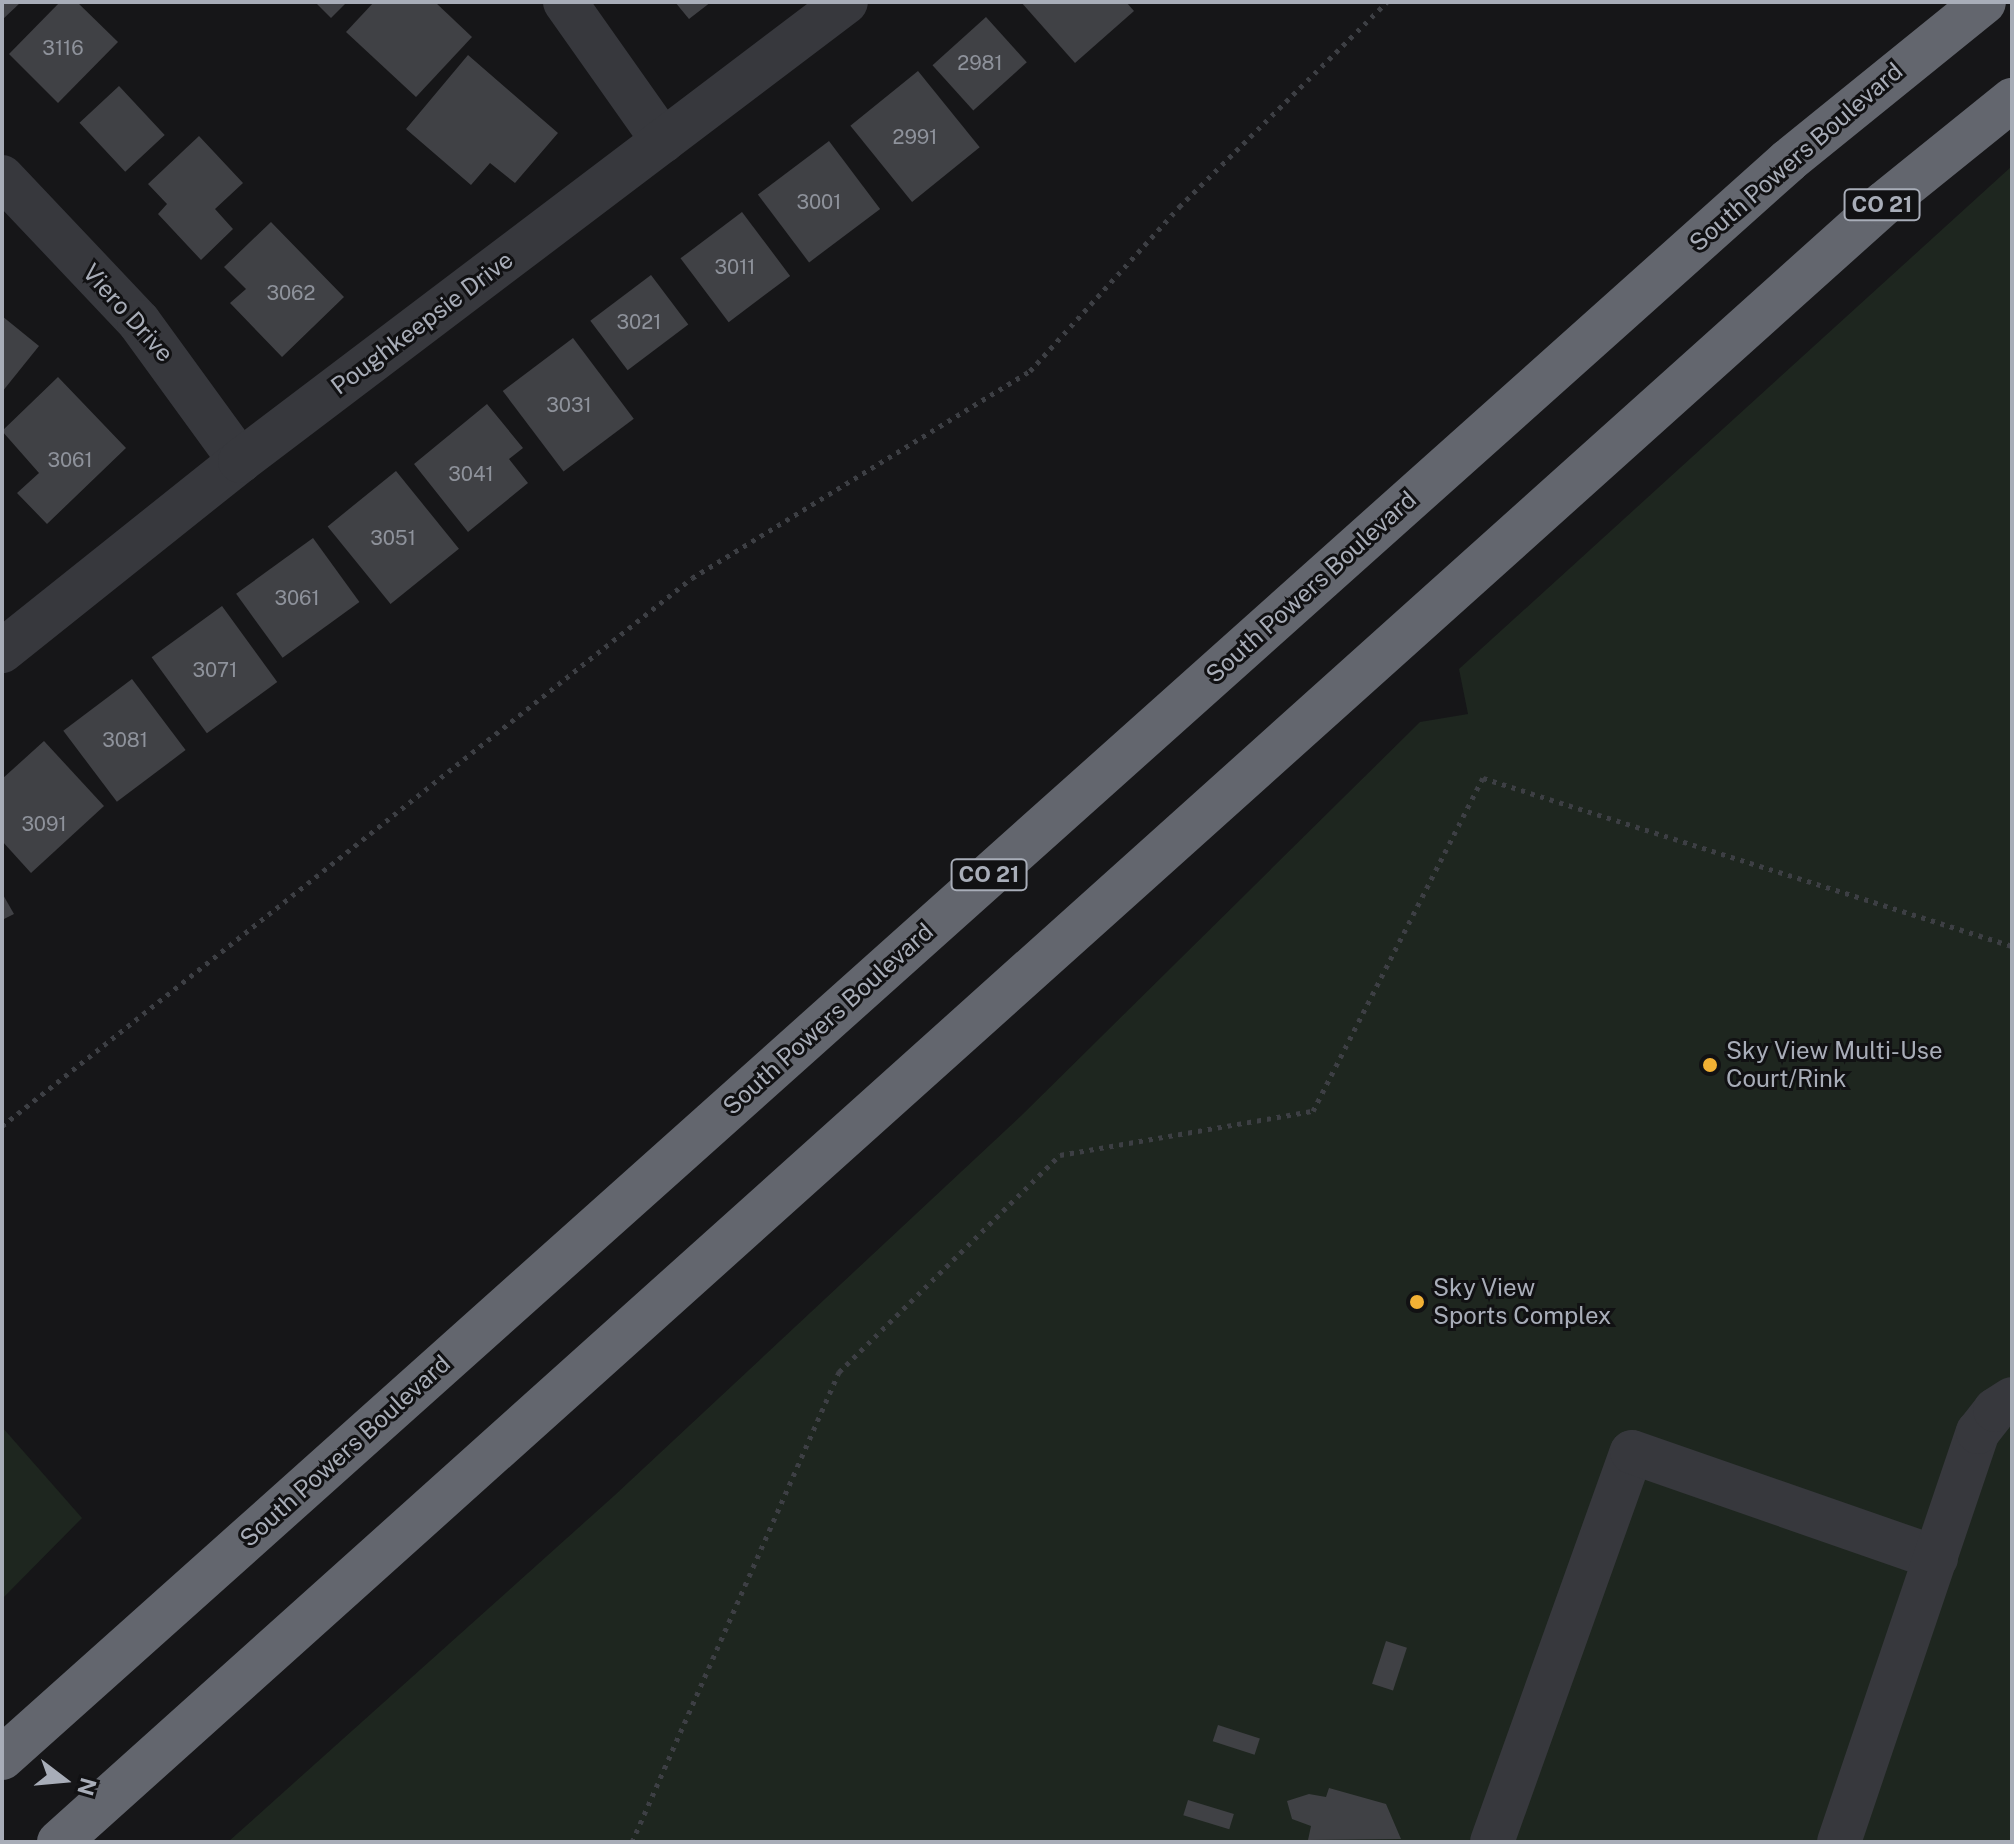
<!DOCTYPE html>
<html>
<head>
<meta charset="utf-8">
<style>
	body { margin:0 }
	#map { position:relative; width:2014px; height:1844px; overflow:hidden; background:#161618; font-family:"Public Sans",sans-serif }
	div>[style] { position:absolute }
	[style*='--x'] { left:calc(var(--x)*1px); top:calc(var(--y)*1px); width:calc(var(--w)*1px); rotate:calc(var(--a)*1deg) }
	.green>* { inset:0; background:#1e261f }
	.building>* { inset:0; background:#404145; transform-origin:0 0 }
	.path>* { height:5px; margin-top:-2.5px; transform-origin:0; background:repeating-linear-gradient(90deg,#3d3f44 0 4px,transparent 0 10px) }
	.minor>* { height:44px; margin:-22px; padding:0 22px; transform-origin:22px; border-radius:22px; background:#37383d }
	.highway>* { height:44px; margin:-22px; padding:0 22px; transform-origin:22px; border-radius:22px; background:#63666e }
	.dots>* { width:22px; height:22px; translate:-50% -50%; box-sizing:border-box; border:4px solid #111113; border-radius:50% }
	span { translate:-50% -50%; white-space:nowrap; text-align:center; line-height:1.15; -webkit-text-stroke:6px #111113; paint-order:stroke }
	.number-label { font-size:20px; color:#8e929b }
	.number-label span { -webkit-text-stroke-width:0 }
	.shield-label span { padding:2px 6px; background:#111113; border:2px solid; border-radius:6px; -webkit-text-stroke-width:0 }
	.shield-label { font-size:22px; color:#a8adb8; font-weight:700 }
	.street-label { font-size:24px; color:#a8adb8 }
	.poi-label { font-size:24px; color:#a8adb8 }
	.left { translate:0 -50%; text-align:left }
	.frame { position:absolute; inset:0; border:4px solid #a8adb8; pointer-events:none }
	.north { position:absolute; left:24px; top:1740px; width:80px; height:80px; -webkit-text-stroke:6px #111113; paint-order:stroke; rotate:106deg; font-size:22px; font-weight:700; line-height:32px; text-align:center; color:#a8adb8 }
	.north::after { content:''; display:block; margin:auto; width:28px; height:36px; background:#a8adb8; clip-path:polygon(50% 0,100% 100%,50% 72%,0 100%) }
</style>
</head>
<body>
<div id="map">
	<div class="green">
		<i style="clip-path:polygon(2012px 166px,2012px 1842px,228px 1842px,615px 1495px,1022px 1115px,1420px 722px,1468px 714px,1459px 669px)"></i>
		<i style="clip-path:polygon(2px 1427px,82px 1518px,2px 1599px)"></i>
	</div>
	<div class="building">
		<i style="clip-path:polygon(2px 2px,21px 2px,2px 20px)"></i>
		<i style="clip-path:polygon(60px 2px,77px 2px,118px 42px,58px 103px,9px 54px)"></i>
		<i style="clip-path:polygon(315px 2px,347px 2px,331px 18px)"></i>
		<i style="clip-path:polygon(374px 2px,435px 2px,472px 37px,416px 97px,346px 32px)"></i>
		<i style="clip-path:polygon(675px 2px,711px 2px,689px 19px)"></i>
		<i style="clip-path:polygon(1021px 2px,1126px 2px,1134px 11px,1075px 63px)"></i>
		<i style="left:986px;top:17px;width:61px;height:72px;rotate:48deg"></i>
		<i style="clip-path:polygon(468px 55px,558px 133px,515px 183px,490px 163px,471px 185px,406px 129px)"></i>
		<i style="left:918px;top:71px;width:98px;height:87px;rotate:51deg"></i>
		<i style="left:119px;top:86px;width:67px;height:54px;rotate:47deg"></i>
		<i style="clip-path:polygon(199px 136px,243px 183px,215px 209px,233px 229px,201px 260px,158px 214px,167px 204px,148px 184px)"></i>
		<i style="left:829px;top:141px;width:85px;height:89px;rotate:53deg"></i>
		<i style="left:742px;top:212px;width:80px;height:77px;rotate:53deg"></i>
		<i style="clip-path:polygon(271px 222px,344px 297px,282px 357px,230px 303px,246px 289px,224px 267px)"></i>
		<i style="left:651px;top:275px;width:62px;height:76px;rotate:53deg"></i>
		<i style="clip-path:polygon(2px 316px,39px 346px,2px 392px)"></i>
		<i style="left:573px;top:338px;width:101px;height:88px;rotate:53deg"></i>
		<i style="clip-path:polygon(58px 377px,126px 448px,47px 524px,17px 493px,39px 473px,2px 431px)"></i>
		<i style="clip-path:polygon(487px 404px,523px 448px,509px 459px,528px 483px,468px 532px,414px 464px)"></i>
		<i style="left:396px;top:471px;width:100px;height:88px;rotate:51deg"></i>
		<i style="left:313px;top:538px;width:79px;height:95px;rotate:54deg"></i>
		<i style="left:222px;top:606px;width:94px;height:87px;rotate:54deg"></i>
		<i style="left:132px;top:679px;width:89px;height:86px;rotate:53deg"></i>
		<i style="clip-path:polygon(44px 741px,104px 806px,31px 873px,2px 841px,2px 779px)"></i>
		<i style="clip-path:polygon(2px 893px,14px 914px,2px 920px)"></i>
		<i style="left:1386px;top:1641px;width:22px;height:45px;rotate:18deg"></i>
		<i style="left:1218px;top:1725px;width:44px;height:17px;rotate:18deg"></i>
		<i style="clip-path:polygon(1329px 1788px,1386px 1804px,1401px 1839px,1308px 1840px,1311px 1826px,1292px 1819px,1287px 1801px,1309px 1794px,1326px 1797px)"></i>
		<i style="left:1188px;top:1800px;width:48px;height:16px;rotate:17deg"></i>
	</div>
	<div class="path">
		<i style="--x:2;--y:1126;--w:881;--a:-38.46"></i>
		<i style="--x:692;--y:578;--w:396;--a:-31.5"></i>
		<i style="--x:1030;--y:371;--w:222;--a:-47.7"></i>
		<i style="--x:1179;--y:207;--w:292;--a:-44.6"></i>
		<i style="--x:632;--y:1842;--w:514;--a:-66.23"></i>
		<i style="--x:839;--y:1372;--w:310;--a:-44.5"></i>
		<i style="--x:1060;--y:1155;--w:257;--a:-9.9"></i>
		<i style="--x:1313;--y:1111;--w:374;--a:-63"></i>
		<i style="--x:1483;--y:778;--w:555;--a:17.62"></i>
	</div>
	<div class="minor">
		<i style="--x:565;--y:2;--w:170;--a:54.8"></i>
		<i style="--x:2;--y:177;--w:199;--a:46.6"></i>
		<i style="--x:139;--y:322;--w:172;--a:54"></i>
		<i style="--x:2;--y:651;--w:305;--a:-38.6"></i>
		<i style="--x:240;--y:461;--w:760;--a:-37.14"></i>
		<i style="--x:1492;--y:1842;--w:414;--a:-70.3"></i>
		<i style="--x:1632;--y:1452;--w:322;--a:19.2"></i>
		<i style="--x:1839;--y:1842;--w:433;--a:-71.3"></i>
		<i style="--x:1978;--y:1432;--w:28;--a:-52"></i>
		<i style="--x:1995;--y:1410;--w:20;--a:-33"></i>
	</div>
	<div class="highway">
		<i style="--x:2;--y:1758;--w:2396;--a:-41.8"></i>
		<i style="--x:1788;--y:161;--w:252;--a:-39"></i>
		<i style="--x:59;--y:1842;--w:2452;--a:-41.92"></i>
		<i style="--x:1883;--y:204;--w:166;--a:-38.9"></i>
	</div>
	<div class="dots">
		<i style="left:1710px;top:1065px;background:#f2b134"></i>
		<i style="left:1417px;top:1302px;background:#f2b134"></i>
	</div>
	<div class="number-label">
		<span style="left:63px;top:48px">3116</span>
		<span style="left:980px;top:63px">2981</span>
		<span style="left:915px;top:137px">2991</span>
		<span style="left:819px;top:202px">3001</span>
		<span style="left:735px;top:267px">3011</span>
		<span style="left:291px;top:293px">3062</span>
		<span style="left:639px;top:322px">3021</span>
		<span style="left:569px;top:405px">3031</span>
		<span style="left:70px;top:460px">3061</span>
		<span style="left:471px;top:474px">3041</span>
		<span style="left:393px;top:538px">3051</span>
		<span style="left:297px;top:598px">3061</span>
		<span style="left:215px;top:670px">3071</span>
		<span style="left:125px;top:740px">3081</span>
		<span style="left:44px;top:824px">3091</span>
	</div>
	<div class="shield-label">
		<span style="left:1882px;top:205px">CO 21</span>
		<span style="left:989px;top:875px">CO 21</span>
	</div>
	<div class="street-label">
		<span style="left:1796px;top:157px;rotate:-41deg">South Powers Boulevard</span>
		<span style="left:128px;top:313px;rotate:48deg">Viero Drive</span>
		<span style="left:422px;top:323px;rotate:-37deg">Poughkeepsie Drive</span>
		<span style="left:1311px;top:587px;rotate:-42deg">South Powers Boulevard</span>
		<span style="left:828px;top:1019px;rotate:-42deg">South Powers Boulevard</span>
		<span style="left:345px;top:1451px;rotate:-42deg">South Powers Boulevard</span>
	</div>
	<div class="poi-label">
		<span class="left" style="left:1726px;top:1065px">Sky View Multi-Use<br>Court/Rink</span>
		<span class="left" style="left:1433px;top:1302px">Sky View<br>Sports Complex</span>
	</div>
	<div class="frame"></div>
	<div class="north">N</div>
</div>
</body>
</html>
